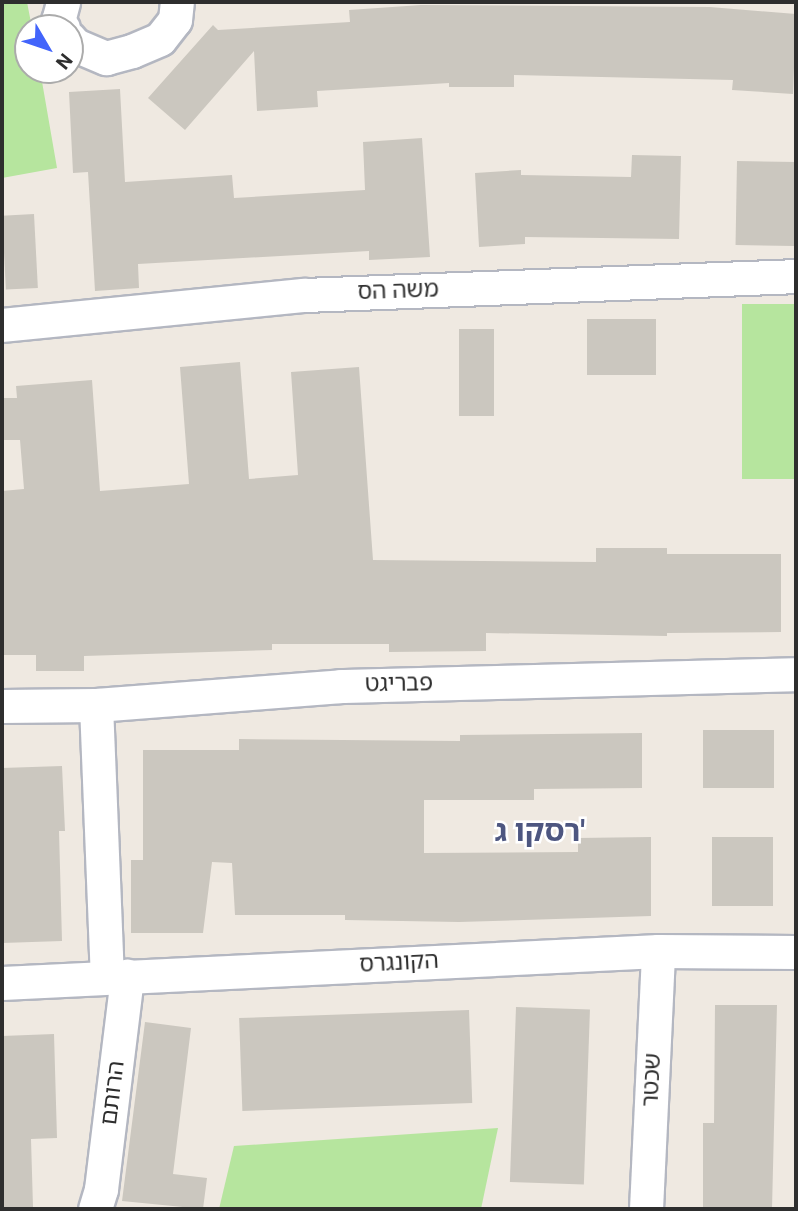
<!DOCTYPE html>
<html>
<head>
<meta charset="utf-8">
<style>
	body { margin:0 }
	#map { position:relative; width:798px; height:1211px; overflow:hidden; background:#efe9e1; font-family:Roboto,"Noto Sans Hebrew",sans-serif }
	div>[style] { position:absolute }
	[style*='--x'] { left:calc(var(--x)*1px); top:calc(var(--y)*1px); width:calc(var(--w)*1px); rotate:calc(var(--a)*1deg) }
	.green>* { inset:0; background:#b6e59e; transform-origin:0 0 }
	.building>* { inset:0; background:#cbc7bf; transform-origin:0 0 }
	.roads { filter:drop-shadow(2px 0 #b4b7c1) drop-shadow(-2px 0 #b4b7c1) drop-shadow(0 2px #b4b7c1) drop-shadow(0 -2px #b4b7c1) }
	.minor>* { height:33px; margin:-16.5px; padding:0 16.5px; transform-origin:16.5px; border-radius:16.5px; background:#fff }
	span { translate:-50% -50%; white-space:nowrap; text-align:center; line-height:1.15; -webkit-text-stroke:5px #fff; paint-order:stroke }
	.street-label { font-size:23px; color:#2e2e2e }
	.district-label { font-size:30px; color:#4d5680; font-weight:700 }
	.frame { position:absolute; inset:0; border:4px solid #2e2e2e; pointer-events:none }
	.north { position:absolute; left:14px; top:14px; width:70px; height:70px; box-sizing:border-box; background:#fff; border:2px solid #ababab; border-radius:50%; rotate:129deg; font-size:19px; font-weight:700; line-height:28px; text-align:center; color:#2e2e2e }
	.north::after { content:''; display:block; margin:auto; width:24px; height:32px; background:#4264fb; clip-path:polygon(50% 0,100% 100%,50% 72%,0 100%) }
</style>
</head>
<body>
<div id="map">
	<div class="green">
		<i style="clip-path:polygon(2px 2px,27px 2px,32px 28px,28px 28px,28px 70px,40px 70px,57px 168px,2px 178px)"></i>
		<i style="left:796px;top:304px;width:175px;height:54px;rotate:90deg"></i>
		<i style="clip-path:polygon(498px 1128px,481px 1209px,219px 1209px,234px 1146px)"></i>
	</div>
	<div class="building">
		<i style="clip-path:polygon(421px 5px,710px 7px,796px 14px,793px 94px,732px 90px,733px 80px,514px 75px,514px 87px,449px 87px,449px 83px,317px 91px,318px 107px,257px 111px,254px 51px,185px 130px,148px 98px,213px 25px,218px 30px,350px 22px,349px 10px)"></i>
		<i style="clip-path:polygon(120px 89px,125px 182px,232px 175px,234px 198px,365px 190px,363px 142px,422px 138px,430px 257px,369px 260px,369px 251px,138px 264px,139px 288px,95px 291px,88px 172px,73px 173px,69px 92px)"></i>
		<i style="clip-path:polygon(632px 155px,681px 156px,679px 239px,525px 237px,525px 244px,479px 247px,475px 173px,521px 170px,521px 175px,631px 177px)"></i>
		<i style="left:737px;top:161px;width:59px;height:84px;rotate:1deg"></i>
		<i style="left:34px;top:214px;width:74px;height:32px;rotate:87deg"></i>
		<i style="left:656px;top:319px;width:56px;height:69px;rotate:90deg"></i>
		<i style="left:494px;top:329px;width:87px;height:35px;rotate:90deg"></i>
		<i style="clip-path:polygon(240px 362px,249px 479px,298px 475px,291px 372px,359px 367px,373px 560px,596px 562px,596px 548px,667px 548px,667px 554px,781px 554px,781px 632px,667px 633px,667px 636px,486px 633px,486px 651px,389px 652px,389px 644px,272px 644px,272px 650px,84px 656px,84px 671px,36px 671px,36px 655px,2px 655px,2px 491px,24px 489px,20px 440px,2px 440px,2px 398px,17px 398px,16px 386px,92px 380px,100px 491px,189px 484px,180px 367px)"></i>
		<i style="left:703px;top:730px;width:71px;height:58px"></i>
		<i style="clip-path:polygon(642px 733px,642px 788px,534px 789px,534px 800px,424px 800px,424px 853px,578px 852px,578px 838px,651px 837px,651px 916px,459px 922px,345px 920px,345px 915px,235px 915px,232px 863px,212px 862px,203px 933px,131px 933px,131px 860px,143px 860px,143px 750px,239px 750px,239px 739px,460px 741px,460px 735px)"></i>
		<i style="clip-path:polygon(62px 766px,65px 831px,59px 831px,62px 941px,2px 943px,2px 768px)"></i>
		<i style="left:712px;top:837px;width:61px;height:69px"></i>
		<i style="clip-path:polygon(715px 1005px,777px 1005px,772px 1209px,703px 1209px,703px 1123px,714px 1123px)"></i>
		<i style="left:516px;top:1007px;width:74px;height:175px;rotate:2deg"></i>
		<i style="left:469px;top:1010px;width:93px;height:230px;rotate:88deg"></i>
		<i style="clip-path:polygon(145px 1022px,191px 1028px,173px 1174px,207px 1178px,203px 1209px,122px 1201px)"></i>
		<i style="clip-path:polygon(54px 1034px,57px 1138px,31px 1139px,33px 1207px,2px 1208px,2px 1036px)"></i>
	</div>
	<div class="roads">
		<div class="minor">
			<i style="--x:63;--y:28;--w:9;--a:-126"></i>
			<i style="--x:58;--y:21;--w:20;--a:-75"></i>
			<i style="--x:70;--y:39;--w:8;--a:50"></i>
			<i style="--x:75;--y:45;--w:34;--a:23"></i>
			<i style="--x:106;--y:58;--w:27;--a:-15"></i>
			<i style="--x:132;--y:51;--w:30;--a:-23"></i>
			<i style="--x:160;--y:39;--w:24;--a:-52"></i>
			<i style="--x:175;--y:20;--w:18;--a:-84"></i>
			<i style="--x:2;--y:325;--w:303;--a:-5.7"></i>
			<i style="--x:304;--y:295;--w:492;--a:-2.2"></i>
			<i style="--x:96;--y:705;--w:272;--a:87.7"></i>
			<i style="--x:2;--y:706;--w:94;--a:-0.6"></i>
			<i style="--x:96;--y:705;--w:246;--a:-4.4"></i>
			<i style="--x:341;--y:686;--w:455;--a:-1.5"></i>
			<i style="--x:2;--y:983;--w:657;--a:-2.79"></i>
			<i style="--x:658;--y:951;--w:138;--a:0.4"></i>
			<i style="--x:95;--y:1209;--w:21;--a:-73"></i>
			<i style="--x:101;--y:1189;--w:215;--a:-83"></i>
			<i style="--x:646;--y:1209;--w:258;--a:-87.3"></i>
		</div>
	</div>
	<div class="street-label">
		<span style="left:398px;top:291px;rotate:-2deg">משה הס</span>
		<span style="left:399px;top:684px;rotate:-1deg">פבריגט</span>
		<span style="left:399px;top:963px;rotate:-3deg">הקונגרס</span>
		<span style="left:652px;top:1080px;rotate:-87deg">שכטר</span>
		<span style="left:113px;top:1093px;rotate:-83deg">הרותם</span>
	</div>
	<div class="district-label">
		<span style="left:540px;top:831px">רסקו ג'</span>
	</div>
	<div class="frame"></div>
	<div class="north">N</div>
</div>
</body>
</html>
